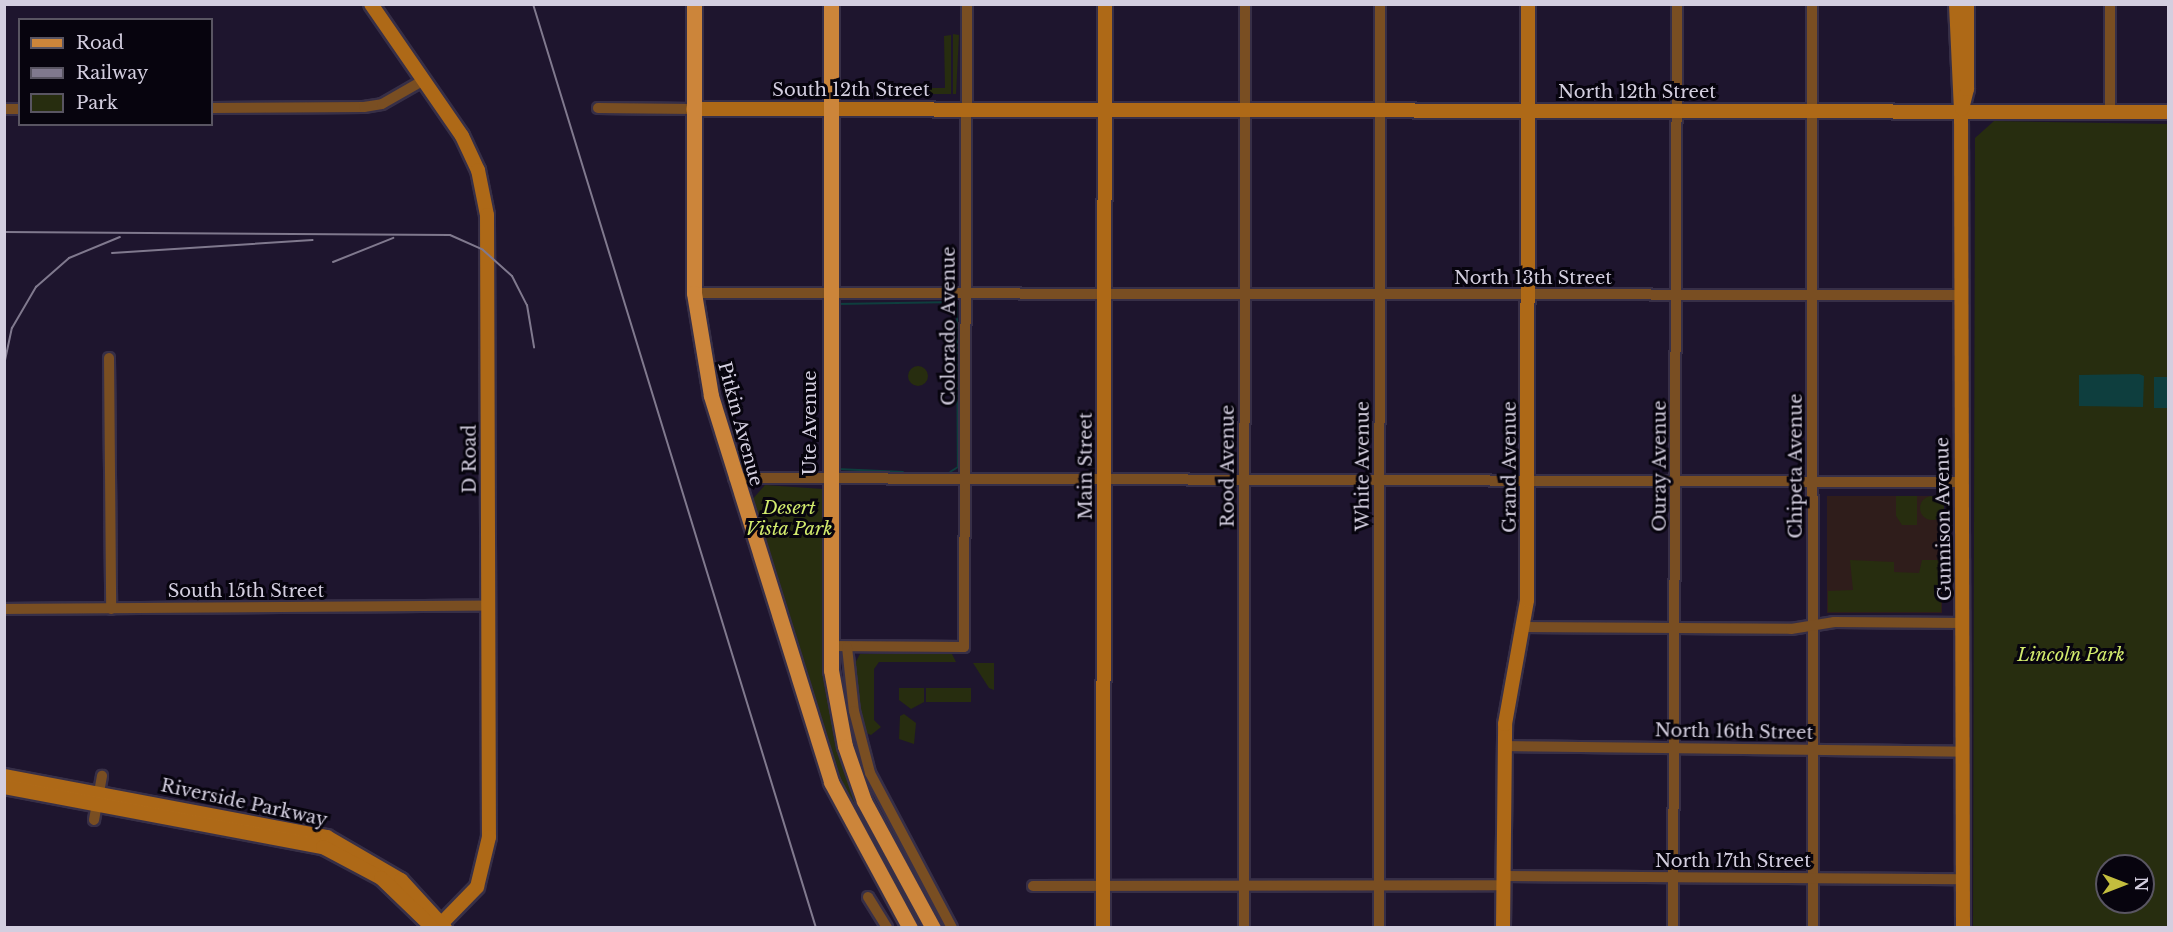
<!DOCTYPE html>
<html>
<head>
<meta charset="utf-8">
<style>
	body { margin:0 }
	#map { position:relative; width:2173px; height:932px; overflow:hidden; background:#1e152e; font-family:"Libre Baskerville",serif }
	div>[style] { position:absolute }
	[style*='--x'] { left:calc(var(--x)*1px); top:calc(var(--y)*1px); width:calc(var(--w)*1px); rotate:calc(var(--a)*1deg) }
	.education>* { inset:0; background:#2f1d1b; transform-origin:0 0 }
	.green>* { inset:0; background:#272d0f; transform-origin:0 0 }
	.round { border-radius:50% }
	.water>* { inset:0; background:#0e3e3e; transform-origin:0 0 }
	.stream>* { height:2px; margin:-1px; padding:0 1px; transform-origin:1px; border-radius:1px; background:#0e3e3e }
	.roads { filter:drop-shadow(2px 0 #372f47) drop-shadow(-2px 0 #372f47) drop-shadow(0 2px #372f47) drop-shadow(0 -2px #372f47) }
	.street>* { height:10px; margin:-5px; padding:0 5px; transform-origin:5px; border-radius:5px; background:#794e22 }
	.secondary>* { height:14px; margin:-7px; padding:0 7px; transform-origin:7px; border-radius:7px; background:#ae6917 }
	.primary>* { height:15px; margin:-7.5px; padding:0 7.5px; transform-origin:7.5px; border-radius:7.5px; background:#cc853a }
	.rail>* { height:2px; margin:-1px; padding:0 1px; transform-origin:1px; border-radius:1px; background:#80798e }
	span { translate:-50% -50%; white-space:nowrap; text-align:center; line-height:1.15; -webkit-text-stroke:6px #07040e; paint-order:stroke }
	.street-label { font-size:18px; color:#d3cedf }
	.park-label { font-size:18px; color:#d2eb6d; font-style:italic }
	.frame { position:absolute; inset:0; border:6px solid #d3cedf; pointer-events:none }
	.legend { position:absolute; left:18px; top:18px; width:195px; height:108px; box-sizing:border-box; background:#07040e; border:2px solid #595562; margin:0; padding:8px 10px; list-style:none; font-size:18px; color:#d3cedf }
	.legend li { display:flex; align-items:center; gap:12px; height:30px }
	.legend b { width:30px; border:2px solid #595562 }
	.north { position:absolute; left:2095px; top:854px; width:60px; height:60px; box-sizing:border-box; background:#07040e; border:2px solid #595562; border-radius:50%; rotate:90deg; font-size:16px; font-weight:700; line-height:24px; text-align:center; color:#d3cedf }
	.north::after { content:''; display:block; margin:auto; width:21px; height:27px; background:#c3bd3e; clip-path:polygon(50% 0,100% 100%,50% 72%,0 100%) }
</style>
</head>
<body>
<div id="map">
	<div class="education">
		<i style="left:1827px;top:496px;width:115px;height:117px"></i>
	</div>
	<div class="green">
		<i style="clip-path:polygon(953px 34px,959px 35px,956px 94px,953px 94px)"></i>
		<i style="clip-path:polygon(951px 35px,951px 94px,923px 94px,923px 88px,945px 88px,944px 36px)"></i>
		<i style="clip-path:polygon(evenodd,1994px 121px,2168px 124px,2168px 927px,1973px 928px,1975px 138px,1994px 121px,2107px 866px,2143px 866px,2143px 902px,2107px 902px,2107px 866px)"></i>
		<i class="round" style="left:908px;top:366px;width:20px;height:20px"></i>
		<i style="clip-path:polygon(765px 485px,823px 489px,823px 637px,831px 714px,860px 811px,925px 927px,916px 927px,837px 780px,750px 502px)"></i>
		<i class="round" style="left:1920px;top:496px;width:24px;height:24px"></i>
		<i style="clip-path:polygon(1896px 496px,1917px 496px,1917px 525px,1902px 525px,1896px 516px)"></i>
		<i style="clip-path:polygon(1850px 560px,1894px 562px,1894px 572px,1919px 573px,1922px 560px,1941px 560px,1941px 612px,1828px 612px,1828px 591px,1853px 590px)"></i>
		<i style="clip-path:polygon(860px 654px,952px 654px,956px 662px,879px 662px,874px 669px,874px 720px,881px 727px,871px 735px,864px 732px,857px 698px,853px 667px)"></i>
		<i style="clip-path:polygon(973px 663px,994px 663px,994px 690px,989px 688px)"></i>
		<i style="clip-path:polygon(899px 688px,924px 688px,924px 702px,911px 709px,899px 700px)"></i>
		<i style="left:926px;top:688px;width:45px;height:14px"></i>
		<i style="clip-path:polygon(904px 714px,916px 723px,914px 744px,899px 739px,900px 716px)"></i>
	</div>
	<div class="water">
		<i style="clip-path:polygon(2139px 374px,2144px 376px,2143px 407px,2079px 406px,2079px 375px)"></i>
		<i style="left:2154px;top:377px;width:14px;height:31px"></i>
	</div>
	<div class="stream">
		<i style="--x:837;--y:304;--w:120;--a:-1"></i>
		<i style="--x:957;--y:302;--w:165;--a:89.7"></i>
		<i style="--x:958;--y:467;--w:9;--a:148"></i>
		<i style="--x:837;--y:469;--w:66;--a:2.6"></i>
	</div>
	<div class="roads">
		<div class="street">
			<i style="--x:1812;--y:4;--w:924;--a:89.94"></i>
			<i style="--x:212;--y:108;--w:152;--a:-0.4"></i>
			<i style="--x:364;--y:107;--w:18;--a:-9"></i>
			<i style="--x:382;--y:104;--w:48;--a:-29.7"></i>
			<i style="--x:598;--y:108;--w:95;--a:0.6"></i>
			<i style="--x:4;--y:109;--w:16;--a:0"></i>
			<i style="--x:2110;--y:112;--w:108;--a:-90"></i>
			<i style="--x:694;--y:293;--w:1267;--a:0.09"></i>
			<i style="--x:109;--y:358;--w:251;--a:89.5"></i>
			<i style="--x:734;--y:478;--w:1226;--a:0.19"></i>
			<i style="--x:4;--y:609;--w:484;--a:-0.4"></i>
			<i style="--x:1523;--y:627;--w:268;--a:0.4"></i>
			<i style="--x:1791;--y:629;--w:44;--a:-9.2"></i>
			<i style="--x:1834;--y:622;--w:129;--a:0.4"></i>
			<i style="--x:830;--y:646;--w:134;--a:0.4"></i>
			<i style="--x:964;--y:647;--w:643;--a:-89.73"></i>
			<i style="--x:847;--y:647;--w:64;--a:83.8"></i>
			<i style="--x:854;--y:711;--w:64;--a:75.5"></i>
			<i style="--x:870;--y:773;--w:175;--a:62.1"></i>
			<i style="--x:1504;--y:746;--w:459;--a:0.7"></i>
			<i style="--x:94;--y:820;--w:45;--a:-79.7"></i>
			<i style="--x:1503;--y:876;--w:460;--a:0.4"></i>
			<i style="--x:1033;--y:886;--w:470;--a:-0.1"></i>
			<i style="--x:868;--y:897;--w:36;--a:58"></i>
			<i style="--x:1244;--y:928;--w:924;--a:-89.94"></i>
			<i style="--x:1379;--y:928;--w:924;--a:-89.94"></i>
			<i style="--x:1673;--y:928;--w:924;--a:-89.75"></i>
		</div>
		<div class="secondary">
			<i style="--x:371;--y:4;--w:160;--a:55.4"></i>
			<i style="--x:462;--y:136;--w:38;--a:65"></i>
			<i style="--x:478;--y:170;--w:46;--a:78.7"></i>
			<i style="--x:487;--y:215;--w:622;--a:89.82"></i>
			<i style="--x:489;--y:837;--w:51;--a:103.5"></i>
			<i style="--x:477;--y:887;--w:57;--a:134.3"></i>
			<i style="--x:1956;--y:4;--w:107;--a:87.3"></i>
			<i style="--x:1961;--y:111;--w:817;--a:89.86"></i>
			<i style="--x:693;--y:109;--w:1475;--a:0.12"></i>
			<i style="--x:1962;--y:109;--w:21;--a:-76"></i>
			<i style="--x:1967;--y:89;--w:85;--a:-90"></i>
			<i style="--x:4;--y:776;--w:329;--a:10.7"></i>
			<i style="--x:327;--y:837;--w:86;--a:30.2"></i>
			<i style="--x:401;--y:880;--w:65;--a:47.5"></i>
			<i style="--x:4;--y:787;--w:325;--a:10.7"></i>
			<i style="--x:323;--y:847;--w:66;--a:28.1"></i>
			<i style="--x:381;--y:878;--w:72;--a:43.9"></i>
			<i style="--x:1103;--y:928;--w:924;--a:-89.88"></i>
			<i style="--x:1503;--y:928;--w:204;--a:-89.4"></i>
			<i style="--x:1505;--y:724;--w:126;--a:-79.9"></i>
			<i style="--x:1527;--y:600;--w:596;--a:-89.9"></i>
		</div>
		<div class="primary">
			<i style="--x:694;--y:4;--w:289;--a:90"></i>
			<i style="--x:694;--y:293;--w:104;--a:80.6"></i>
			<i style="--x:711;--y:396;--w:404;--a:72.7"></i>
			<i style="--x:831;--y:782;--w:166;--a:61.6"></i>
			<i style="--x:831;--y:4;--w:666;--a:90"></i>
			<i style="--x:831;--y:670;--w:77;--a:79.6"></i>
			<i style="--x:845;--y:746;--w:58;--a:70.9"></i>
			<i style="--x:864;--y:801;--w:145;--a:61.5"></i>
		</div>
	</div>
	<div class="rail">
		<i style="--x:533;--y:4;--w:966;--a:72.97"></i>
		<i style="--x:4;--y:232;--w:446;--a:0.4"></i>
		<i style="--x:450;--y:235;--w:36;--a:24"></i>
		<i style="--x:483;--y:250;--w:39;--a:42"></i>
		<i style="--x:512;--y:276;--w:33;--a:63"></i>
		<i style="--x:527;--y:305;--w:43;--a:80.5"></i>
		<i style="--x:112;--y:253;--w:201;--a:-3.7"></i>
		<i style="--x:333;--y:262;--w:65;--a:-21.8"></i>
		<i style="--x:4;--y:365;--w:38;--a:-78"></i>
		<i style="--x:12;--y:328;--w:48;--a:-59.7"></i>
		<i style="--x:36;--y:287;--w:44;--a:-41.3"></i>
		<i style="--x:69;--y:258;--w:55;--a:-22.4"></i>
	</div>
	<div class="street-label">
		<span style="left:851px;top:90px">South 12th Street</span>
		<span style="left:1637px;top:92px">North 12th Street</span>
		<span style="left:1533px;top:278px">North 13th Street</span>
		<span style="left:949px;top:326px;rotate:-90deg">Colorado Avenue</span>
		<span style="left:810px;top:423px;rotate:-90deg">Ute Avenue</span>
		<span style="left:740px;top:424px;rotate:75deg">Pitkin Avenue</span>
		<span style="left:470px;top:459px;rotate:-90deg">D Road</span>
		<span style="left:1086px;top:466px;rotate:-90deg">Main Street</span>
		<span style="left:1228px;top:466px;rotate:-90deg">Rood Avenue</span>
		<span style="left:1363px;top:466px;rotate:-90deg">White Avenue</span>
		<span style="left:1660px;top:466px;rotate:-90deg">Ouray Avenue</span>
		<span style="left:1796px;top:466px;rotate:-90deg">Chipeta Avenue</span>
		<span style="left:1510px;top:467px;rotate:-90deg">Grand Avenue</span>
		<span style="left:1944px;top:519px;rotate:-91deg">Gunnison Avenue</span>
		<span style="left:246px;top:591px">South 15th Street</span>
		<span style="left:1734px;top:732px;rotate:1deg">North 16th Street</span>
		<span style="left:244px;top:803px;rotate:12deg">Riverside Parkway</span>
		<span style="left:1733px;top:861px">North 17th Street</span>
	</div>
	<div class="park-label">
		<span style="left:789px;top:519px">Desert<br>Vista Park</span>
		<span style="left:2071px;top:655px">Lincoln Park</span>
	</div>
	<div class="frame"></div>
	<ul class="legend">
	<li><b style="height:8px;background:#cc853a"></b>Road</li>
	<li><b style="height:8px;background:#80798e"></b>Railway</li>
	<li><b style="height:16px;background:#272d0f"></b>Park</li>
	</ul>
	<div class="north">N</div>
</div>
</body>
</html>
